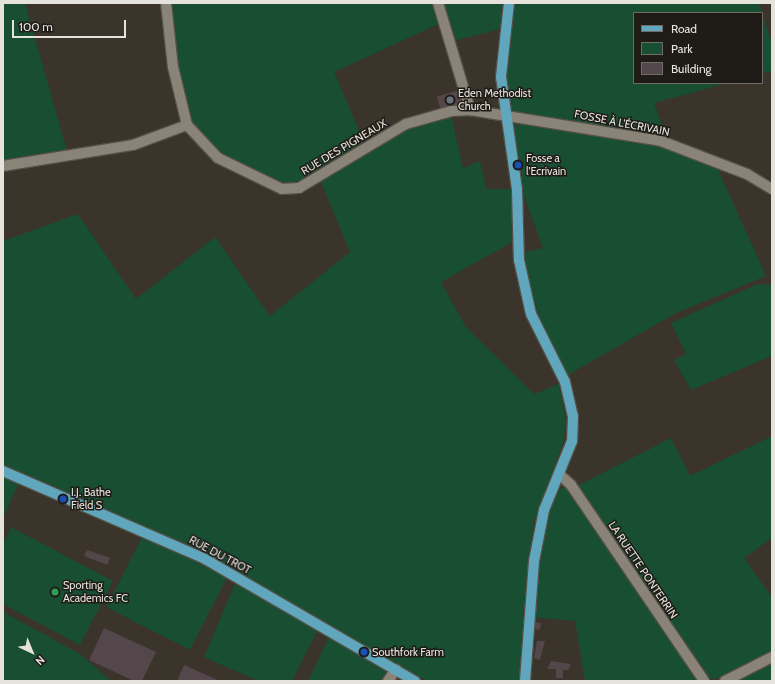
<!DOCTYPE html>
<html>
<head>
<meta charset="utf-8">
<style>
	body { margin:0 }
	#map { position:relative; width:775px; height:684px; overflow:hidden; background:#3a342a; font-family:Cabin,sans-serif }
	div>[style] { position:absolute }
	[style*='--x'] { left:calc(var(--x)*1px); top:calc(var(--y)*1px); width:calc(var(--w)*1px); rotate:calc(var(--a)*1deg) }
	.green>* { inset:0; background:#184e32; transform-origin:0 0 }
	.building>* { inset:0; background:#54474c; transform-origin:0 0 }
	.roads { filter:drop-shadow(1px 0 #545047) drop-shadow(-1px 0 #545047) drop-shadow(0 1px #545047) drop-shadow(0 -1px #545047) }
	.minor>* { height:10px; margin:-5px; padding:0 5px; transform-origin:5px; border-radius:5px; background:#8a8478 }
	.major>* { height:10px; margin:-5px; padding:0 5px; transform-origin:5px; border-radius:5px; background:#60a7bd }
	.dots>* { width:11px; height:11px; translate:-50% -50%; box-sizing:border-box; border:2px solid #1f1c18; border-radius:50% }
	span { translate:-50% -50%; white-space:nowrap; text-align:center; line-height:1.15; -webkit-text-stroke:3px #1f1c18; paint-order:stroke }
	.poi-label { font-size:11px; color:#e6e3dc }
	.left { translate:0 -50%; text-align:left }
	.street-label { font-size:11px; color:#e6e3dc }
	.frame { position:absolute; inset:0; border:4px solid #e6e3dc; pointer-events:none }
	.legend { position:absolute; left:633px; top:12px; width:130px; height:72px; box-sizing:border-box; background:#1f1c18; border:1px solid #6f6c66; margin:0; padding:5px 7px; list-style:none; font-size:12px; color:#e6e3dc }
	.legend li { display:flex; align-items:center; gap:8px; height:20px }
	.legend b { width:20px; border:1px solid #6f6c66 }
	.north { position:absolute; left:12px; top:632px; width:40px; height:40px; -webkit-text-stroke:3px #1f1c18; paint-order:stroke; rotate:136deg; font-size:11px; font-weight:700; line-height:16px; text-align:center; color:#e6e3dc }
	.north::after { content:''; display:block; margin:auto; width:14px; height:18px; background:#e6e3dc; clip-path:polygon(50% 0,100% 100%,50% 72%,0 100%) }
	.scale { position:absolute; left:12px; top:20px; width:114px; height:18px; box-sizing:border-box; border:2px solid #e6e3dc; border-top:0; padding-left:5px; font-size:12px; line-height:14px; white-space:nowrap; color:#e6e3dc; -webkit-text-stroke:3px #1f1c18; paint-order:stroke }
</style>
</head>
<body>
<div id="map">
	<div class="green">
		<i style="clip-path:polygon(3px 3px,25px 3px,67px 151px,3px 162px)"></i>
		<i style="clip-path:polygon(170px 3px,435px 3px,443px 22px,334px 72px,364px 142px,291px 186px,228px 160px,202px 139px,192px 124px,177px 68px)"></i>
		<i style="clip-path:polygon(440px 3px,504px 3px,500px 29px,454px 41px)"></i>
		<i style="clip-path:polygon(513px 3px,759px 3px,762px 13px,634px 13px,634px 83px,727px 83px,654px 103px,667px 139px,568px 120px,510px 116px,505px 71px)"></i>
		<i style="clip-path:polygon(762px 13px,772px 44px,772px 71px,762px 73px)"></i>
		<i style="clip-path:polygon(451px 115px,463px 168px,480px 161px,486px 189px,512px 189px,514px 241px,441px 282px,466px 327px,534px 394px,559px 384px,566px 421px,563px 443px,533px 524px,519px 681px,427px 681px,211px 556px,3px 464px,3px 241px,78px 214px,136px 299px,215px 237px,270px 316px,350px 252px,320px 180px,404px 129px)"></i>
		<i style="clip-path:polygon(517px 124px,585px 130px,660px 144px,717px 167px,766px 276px,676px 313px,568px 375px,544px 329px,528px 283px,522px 253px,543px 248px,523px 193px,513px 128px)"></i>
		<i style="clip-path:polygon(758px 284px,772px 285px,772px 356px,691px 390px,674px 360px,686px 354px,671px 323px)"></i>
		<i style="clip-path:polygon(772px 436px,772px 538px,744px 558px,772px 597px,772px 653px,720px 678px,708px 679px,577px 486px,671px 438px,690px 476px)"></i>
		<i style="clip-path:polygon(3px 475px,19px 482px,3px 519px)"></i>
		<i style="clip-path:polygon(564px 487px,570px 490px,699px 681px,585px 681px,575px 621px,532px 617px,548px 512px,559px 490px)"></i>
		<i style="clip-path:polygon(11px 527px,113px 581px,80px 645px,3px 604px,3px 544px)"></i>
		<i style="left:143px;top:535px;width:94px;height:81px;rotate:27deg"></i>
		<i style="clip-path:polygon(236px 581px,318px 629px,292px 681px,258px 681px,204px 657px)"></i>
		<i style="clip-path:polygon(3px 612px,80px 654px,111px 681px,3px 681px)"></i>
		<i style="clip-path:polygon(330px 635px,390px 672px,386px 681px,308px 681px)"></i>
		<i style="clip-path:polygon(772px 661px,772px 681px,733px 681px)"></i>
	</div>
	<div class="building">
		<i style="left:460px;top:90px;width:15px;height:24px;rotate:74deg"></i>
		<i style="clip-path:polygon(87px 550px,110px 558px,107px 565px,84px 556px)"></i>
		<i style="left:535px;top:622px;width:6px;height:7px;rotate:9deg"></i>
		<i style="clip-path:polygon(104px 628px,156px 652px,142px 681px,134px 681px,89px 660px)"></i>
		<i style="clip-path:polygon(537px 641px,545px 641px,540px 660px,534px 658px)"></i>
		<i style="clip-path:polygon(551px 661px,571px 664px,568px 670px,563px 670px,563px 678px,556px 678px,556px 669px,547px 669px)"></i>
		<i style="clip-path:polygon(184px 665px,220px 681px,177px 681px)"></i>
	</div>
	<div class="roads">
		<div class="minor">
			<i style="--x:166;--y:3;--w:64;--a:83.8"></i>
			<i style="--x:173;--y:67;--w:60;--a:76.4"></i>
			<i style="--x:438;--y:3;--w:112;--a:73.3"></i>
			<i style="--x:3;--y:166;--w:132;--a:-9.2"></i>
			<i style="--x:133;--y:145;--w:58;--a:-20.3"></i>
			<i style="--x:187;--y:125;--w:45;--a:46.8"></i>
			<i style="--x:218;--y:158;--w:71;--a:25.8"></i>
			<i style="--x:282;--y:189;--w:17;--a:-3"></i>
			<i style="--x:299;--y:188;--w:125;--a:-30.9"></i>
			<i style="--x:406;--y:124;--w:48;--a:-15.8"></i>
			<i style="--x:452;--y:111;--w:18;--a:-3"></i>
			<i style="--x:470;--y:110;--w:193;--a:9.2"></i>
			<i style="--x:661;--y:141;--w:92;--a:21"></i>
			<i style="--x:747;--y:174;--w:29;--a:31"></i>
			<i style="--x:560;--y:475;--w:15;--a:42"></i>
			<i style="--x:571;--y:485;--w:237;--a:55.8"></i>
			<i style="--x:388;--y:681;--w:14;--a:-56"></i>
			<i style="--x:725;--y:681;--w:53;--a:-27.1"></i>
		</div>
		<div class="major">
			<i style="--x:509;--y:3;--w:74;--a:96.2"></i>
			<i style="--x:501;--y:77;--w:114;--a:81.9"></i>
			<i style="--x:517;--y:190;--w:70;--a:88.4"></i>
			<i style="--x:519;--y:260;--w:55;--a:77.5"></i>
			<i style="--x:531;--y:314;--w:76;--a:63.4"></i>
			<i style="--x:565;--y:382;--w:35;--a:77"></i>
			<i style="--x:573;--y:416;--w:25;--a:92"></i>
			<i style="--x:572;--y:441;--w:74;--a:112.1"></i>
			<i style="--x:544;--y:510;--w:52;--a:101.1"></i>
			<i style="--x:534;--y:561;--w:120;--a:94.3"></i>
			<i style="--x:3;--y:471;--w:220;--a:23.5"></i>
			<i style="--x:205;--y:559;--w:243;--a:30.2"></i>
		</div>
	</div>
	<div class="dots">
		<i style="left:450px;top:100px;background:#6b7280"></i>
		<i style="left:518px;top:165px;background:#1a4fb4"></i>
		<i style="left:63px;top:499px;background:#1a4fb4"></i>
		<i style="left:55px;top:592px;background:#2e9e5b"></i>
		<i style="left:364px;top:652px;background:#1a4fb4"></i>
	</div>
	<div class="poi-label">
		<span class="left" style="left:458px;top:100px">Eden Methodist<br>Church</span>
		<span class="left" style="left:526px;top:165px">Fosse a<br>l'Ecrivain</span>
		<span class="left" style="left:71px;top:499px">I.J. Bathe<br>Field S</span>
		<span class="left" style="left:63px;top:592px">Sporting<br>Academics FC</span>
		<span class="left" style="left:372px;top:652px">Southfork Farm</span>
	</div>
	<div class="street-label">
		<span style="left:622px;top:123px;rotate:11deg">FOSSE À L'ÉCRIVAIN</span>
		<span style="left:344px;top:147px;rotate:-31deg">RUE DES PIGNEAUX</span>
		<span style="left:220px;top:555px;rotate:28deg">RUE DU TROT</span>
		<span style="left:643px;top:570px;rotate:56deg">LA RUETTE PONTERRIN</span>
	</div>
	<div class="frame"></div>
	<ul class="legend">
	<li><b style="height:5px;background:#60a7bd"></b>Road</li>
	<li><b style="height:11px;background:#184e32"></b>Park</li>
	<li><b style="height:11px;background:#54474c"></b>Building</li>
	</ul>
	<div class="north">N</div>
	<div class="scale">100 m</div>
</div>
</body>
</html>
